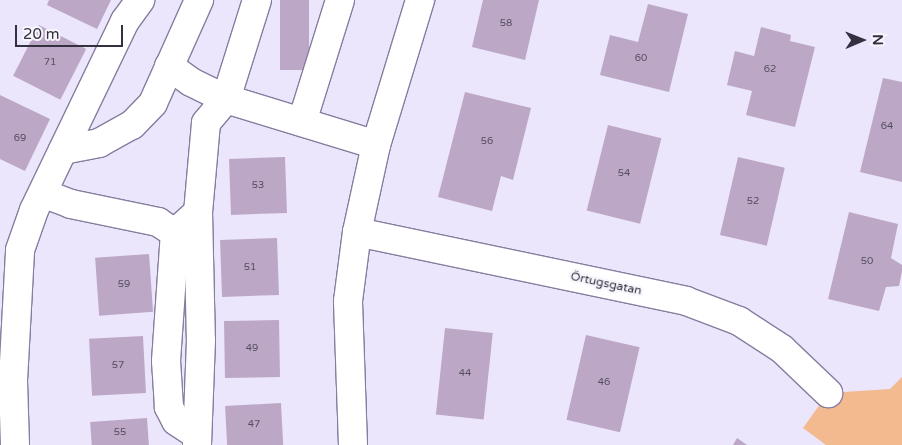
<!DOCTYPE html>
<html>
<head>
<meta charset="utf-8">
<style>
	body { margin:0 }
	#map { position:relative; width:902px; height:445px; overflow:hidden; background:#ebe6fc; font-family:"Varela Round",sans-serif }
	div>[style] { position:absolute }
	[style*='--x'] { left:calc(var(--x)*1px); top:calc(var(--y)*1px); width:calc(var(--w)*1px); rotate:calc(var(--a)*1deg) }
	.green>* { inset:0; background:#f3b98f }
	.building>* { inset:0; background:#bda7c6; transform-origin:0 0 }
	.roads { filter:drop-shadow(1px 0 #867d9f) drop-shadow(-1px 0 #867d9f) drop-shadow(0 1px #867d9f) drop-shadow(0 -1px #867d9f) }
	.minor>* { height:28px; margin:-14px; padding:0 14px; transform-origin:14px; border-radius:14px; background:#fff }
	span { translate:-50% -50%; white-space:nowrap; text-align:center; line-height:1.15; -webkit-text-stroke:5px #f7f6fd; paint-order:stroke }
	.number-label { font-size:10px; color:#564e61 }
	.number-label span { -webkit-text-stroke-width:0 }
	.street-label { font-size:12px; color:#34303f }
	.north { position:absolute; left:837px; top:15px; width:50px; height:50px; -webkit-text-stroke:4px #f7f6fd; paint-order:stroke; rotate:89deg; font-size:14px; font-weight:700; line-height:20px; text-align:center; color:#34303f }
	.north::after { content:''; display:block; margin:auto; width:18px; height:22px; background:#34303f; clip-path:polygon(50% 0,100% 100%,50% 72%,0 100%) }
	.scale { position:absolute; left:15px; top:25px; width:108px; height:22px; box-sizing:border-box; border:2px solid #34303f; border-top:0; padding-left:6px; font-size:15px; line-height:18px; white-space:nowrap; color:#34303f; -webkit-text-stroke:4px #f7f6fd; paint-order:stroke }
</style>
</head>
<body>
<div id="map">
	<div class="green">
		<i style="clip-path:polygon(902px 377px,902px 445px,826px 445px,803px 428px,828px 393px,890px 389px)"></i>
	</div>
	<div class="building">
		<i style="clip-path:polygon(49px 0,111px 0,97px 29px,47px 5px)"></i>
		<i style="left:280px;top:0;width:29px;height:70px"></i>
		<i style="clip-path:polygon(483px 0,539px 0,525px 60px,472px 47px)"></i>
		<i style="clip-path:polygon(648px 4px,688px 14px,669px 92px,600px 75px,610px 35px,638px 42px)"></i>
		<i style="left:39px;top:25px;width:53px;height:57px;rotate:27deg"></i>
		<i style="clip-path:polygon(761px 27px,791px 35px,790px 41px,815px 47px,795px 127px,746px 115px,752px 91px,727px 85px,735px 51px,754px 56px)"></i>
		<i style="clip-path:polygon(883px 78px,902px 82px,902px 182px,860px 172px)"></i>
		<i style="clip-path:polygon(465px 92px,531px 108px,513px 180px,501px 176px,492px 211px,438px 197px)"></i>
		<i style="clip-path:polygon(0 95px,50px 119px,25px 171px,0 159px)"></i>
		<i style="left:608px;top:125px;width:55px;height:88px;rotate:14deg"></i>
		<i style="left:285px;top:157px;width:56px;height:56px;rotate:88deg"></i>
		<i style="left:738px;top:157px;width:48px;height:80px;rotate:13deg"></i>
		<i style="clip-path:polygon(849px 212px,898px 224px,891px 258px,902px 265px,902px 271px,899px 286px,886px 287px,879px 311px,828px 299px)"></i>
		<i style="left:277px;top:238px;width:57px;height:57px;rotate:88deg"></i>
		<i style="left:149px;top:254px;width:58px;height:54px;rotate:86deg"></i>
		<i style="left:279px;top:320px;width:57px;height:55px;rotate:89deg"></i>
		<i style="left:445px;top:328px;width:48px;height:87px;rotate:6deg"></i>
		<i style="left:586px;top:335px;width:55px;height:87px;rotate:13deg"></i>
		<i style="left:143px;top:336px;width:57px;height:54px;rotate:87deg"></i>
		<i style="left:281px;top:403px;width:42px;height:56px;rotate:87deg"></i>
		<i style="left:147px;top:418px;width:27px;height:57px;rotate:86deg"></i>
		<i style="clip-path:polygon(737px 438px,747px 445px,733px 445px)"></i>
	</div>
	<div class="roads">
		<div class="minor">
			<i style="--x:257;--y:0;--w:104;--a:107.4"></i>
			<i style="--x:226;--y:99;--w:157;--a:17"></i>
			<i style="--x:169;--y:66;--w:27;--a:36"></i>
			<i style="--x:191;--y:82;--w:39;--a:26"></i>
			<i style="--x:226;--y:99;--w:31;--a:130"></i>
			<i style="--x:206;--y:123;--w:89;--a:95.1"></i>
			<i style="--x:198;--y:212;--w:128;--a:88.7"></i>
			<i style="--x:201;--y:340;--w:105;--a:92.2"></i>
			<i style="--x:302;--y:122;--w:128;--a:-72.7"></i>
			<i style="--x:63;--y:150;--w:37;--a:-11"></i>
			<i style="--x:99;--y:143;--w:38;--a:-29"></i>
			<i style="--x:132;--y:125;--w:30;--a:-46"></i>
			<i style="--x:153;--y:103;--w:113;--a:-65.9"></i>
			<i style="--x:45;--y:194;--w:28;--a:21"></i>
			<i style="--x:71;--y:204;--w:89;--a:11.7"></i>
			<i style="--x:158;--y:222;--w:20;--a:33"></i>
			<i style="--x:357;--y:232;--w:336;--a:11.8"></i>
			<i style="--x:686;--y:301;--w:57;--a:20.7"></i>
			<i style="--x:739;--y:321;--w:51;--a:33.1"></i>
			<i style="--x:782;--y:349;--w:64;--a:43.7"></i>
			<i style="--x:197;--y:435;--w:25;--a:-146"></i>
			<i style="--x:176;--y:421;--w:16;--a:-117"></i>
			<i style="--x:169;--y:407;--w:46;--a:-93.7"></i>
			<i style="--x:166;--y:361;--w:128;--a:-86"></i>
			<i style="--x:175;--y:233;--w:31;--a:-42"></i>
			<i style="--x:15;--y:445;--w:64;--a:-91.8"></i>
			<i style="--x:13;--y:381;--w:131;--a:-86.9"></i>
			<i style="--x:20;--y:250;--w:42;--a:-70.7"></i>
			<i style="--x:34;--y:210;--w:210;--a:-64.3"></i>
			<i style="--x:125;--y:21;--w:26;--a:-54"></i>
			<i style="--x:353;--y:445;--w:144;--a:-92"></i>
			<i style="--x:348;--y:301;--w:70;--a:-82.6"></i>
			<i style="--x:357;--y:232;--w:89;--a:-77.7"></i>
			<i style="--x:376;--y:145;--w:152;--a:-73.1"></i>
		</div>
	</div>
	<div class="number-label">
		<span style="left:506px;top:24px">58</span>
		<span style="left:641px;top:59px">60</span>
		<span style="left:50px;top:63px">71</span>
		<span style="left:770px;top:70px">62</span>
		<span style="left:887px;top:127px">64</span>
		<span style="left:20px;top:139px">69</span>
		<span style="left:487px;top:142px">56</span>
		<span style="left:624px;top:174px">54</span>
		<span style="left:258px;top:186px">53</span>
		<span style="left:753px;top:202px">52</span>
		<span style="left:867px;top:262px">50</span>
		<span style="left:250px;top:268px">51</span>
		<span style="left:124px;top:285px">59</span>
		<span style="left:252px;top:349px">49</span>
		<span style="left:118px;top:366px">57</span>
		<span style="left:465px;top:374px">44</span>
		<span style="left:604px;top:383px">46</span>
		<span style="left:254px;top:425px">47</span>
		<span style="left:120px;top:433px">55</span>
	</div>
	<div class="street-label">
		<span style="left:606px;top:284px;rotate:12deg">Örtugsgatan</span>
	</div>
	<div class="north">N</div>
	<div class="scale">20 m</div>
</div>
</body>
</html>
